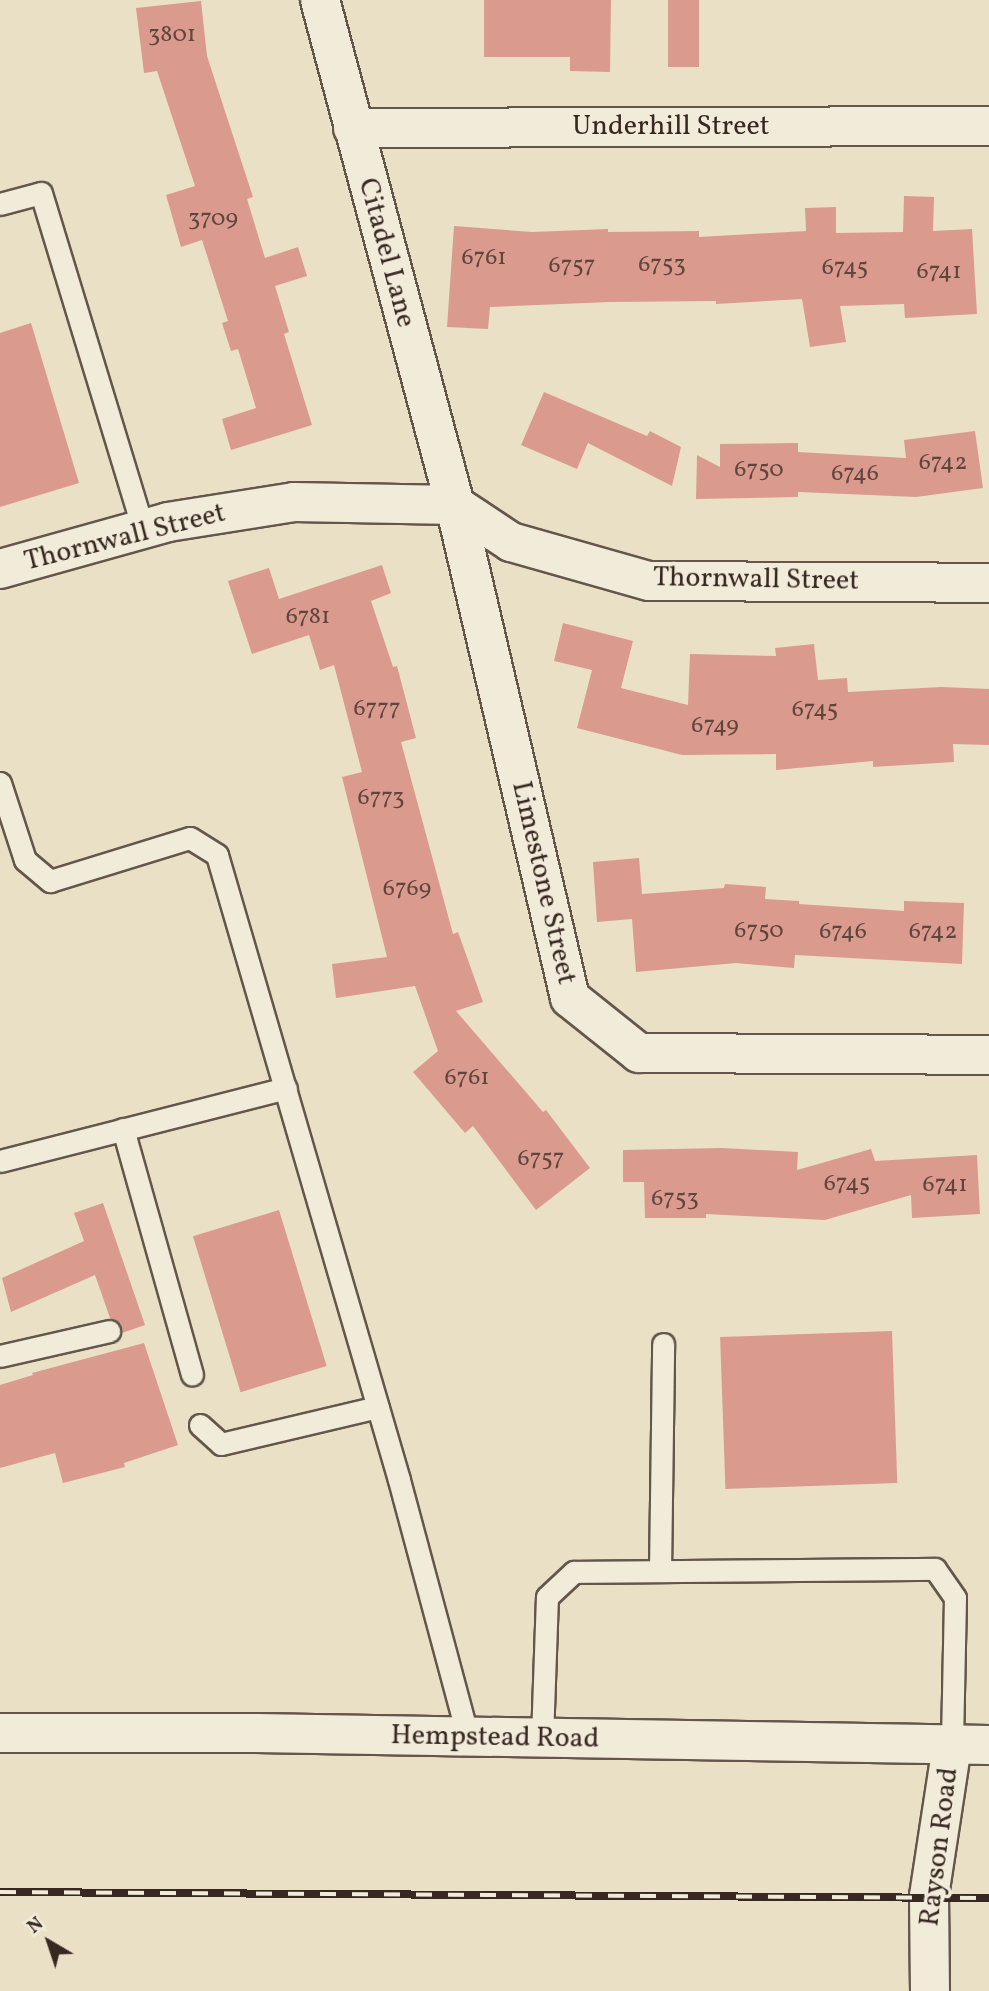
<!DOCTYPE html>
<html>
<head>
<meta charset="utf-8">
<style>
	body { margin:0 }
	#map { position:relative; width:989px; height:1991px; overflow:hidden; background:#eae0c6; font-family:Vollkorn,serif }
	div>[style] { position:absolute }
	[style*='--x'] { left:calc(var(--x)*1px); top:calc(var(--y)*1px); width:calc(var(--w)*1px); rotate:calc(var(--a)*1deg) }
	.building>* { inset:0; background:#da9b8e; transform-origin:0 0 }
	.roads { filter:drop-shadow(2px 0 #64564b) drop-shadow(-2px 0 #64564b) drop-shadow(0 2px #64564b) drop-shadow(0 -2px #64564b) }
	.lane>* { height:21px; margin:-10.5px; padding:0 10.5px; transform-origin:10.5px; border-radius:10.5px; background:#f1ebda }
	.street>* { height:38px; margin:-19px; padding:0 19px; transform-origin:19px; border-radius:19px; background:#f1ebda }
	.secondary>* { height:38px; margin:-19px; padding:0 19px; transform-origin:19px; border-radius:19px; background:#f1ebda }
	.rail>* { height:8px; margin-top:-4px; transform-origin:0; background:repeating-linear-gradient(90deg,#f1ebda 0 16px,#382822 0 32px); box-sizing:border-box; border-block:2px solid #382822 }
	span { translate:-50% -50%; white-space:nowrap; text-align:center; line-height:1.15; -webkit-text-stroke:7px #f1ebda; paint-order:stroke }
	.number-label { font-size:24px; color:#60453d }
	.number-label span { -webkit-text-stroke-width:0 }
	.street-label { font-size:28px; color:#382822 }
	.north { position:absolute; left:14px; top:1907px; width:70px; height:70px; -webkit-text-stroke:5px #f1ebda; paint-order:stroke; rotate:321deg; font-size:19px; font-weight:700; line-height:28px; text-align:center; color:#382822 }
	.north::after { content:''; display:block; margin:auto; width:24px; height:32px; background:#382822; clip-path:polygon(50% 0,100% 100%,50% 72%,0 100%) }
</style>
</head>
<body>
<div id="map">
	<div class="building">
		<i style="clip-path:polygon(484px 0,611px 0,610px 72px,570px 71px,570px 57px,484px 57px)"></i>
		<i style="left:668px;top:0;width:31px;height:67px"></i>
		<i style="clip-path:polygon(201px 1px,207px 56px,253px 197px,247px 199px,265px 258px,298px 247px,307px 276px,275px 286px,289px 332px,284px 334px,312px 425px,231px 450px,222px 419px,256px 408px,238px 349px,231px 351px,222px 323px,228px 321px,202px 240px,181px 247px,166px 195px,195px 186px,157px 71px,144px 73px,136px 8px)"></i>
		<i style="clip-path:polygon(904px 196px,934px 197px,933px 231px,972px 229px,977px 314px,905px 318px,904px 304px,840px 306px,846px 342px,810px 347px,802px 299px,716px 304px,716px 301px,610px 302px,490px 307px,488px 329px,447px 327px,454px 226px,532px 232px,608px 229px,608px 232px,699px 231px,699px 237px,806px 231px,805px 208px,836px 207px,836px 233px,903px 232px)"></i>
		<i style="clip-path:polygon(31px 323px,79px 483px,0 507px,0 333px)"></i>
		<i style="clip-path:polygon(544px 392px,647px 436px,650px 431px,681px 447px,672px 486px,588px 443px,577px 469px,521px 445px)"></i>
		<i style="clip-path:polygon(975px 431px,983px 488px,916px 497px,798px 492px,798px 497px,696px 499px,697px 455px,720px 467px,720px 444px,798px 443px,798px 452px,906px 458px,904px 440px)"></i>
		<i style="clip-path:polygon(382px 565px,391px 593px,371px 601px,393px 667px,397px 666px,416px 738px,401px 742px,453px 934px,458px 932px,483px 1002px,456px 1011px,543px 1112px,546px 1110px,590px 1168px,536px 1210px,473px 1126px,465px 1133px,413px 1072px,438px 1051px,415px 986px,336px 998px,332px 964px,387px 957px,342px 777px,362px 772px,334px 665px,320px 670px,309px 635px,252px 654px,228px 581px,269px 568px,279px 599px)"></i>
		<i style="clip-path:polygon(563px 623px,633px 641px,621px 688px,688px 705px,690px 654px,776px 656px,775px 648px,814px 644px,818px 680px,847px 678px,848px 692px,941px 687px,989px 689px,989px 745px,953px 744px,954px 762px,873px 767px,873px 761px,776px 770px,776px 754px,682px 755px,577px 728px,592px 670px,554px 661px)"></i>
		<i style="clip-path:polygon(639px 858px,642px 894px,724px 888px,725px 884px,766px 887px,765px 899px,799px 901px,799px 904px,904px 911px,904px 901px,964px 903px,962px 964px,795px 955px,794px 968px,736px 963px,636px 972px,632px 919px,597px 922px,593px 862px)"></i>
		<i style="clip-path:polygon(722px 1148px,798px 1152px,797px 1170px,871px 1149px,875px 1161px,977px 1155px,980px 1214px,912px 1218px,911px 1195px,825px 1220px,706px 1214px,706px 1218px,645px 1218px,644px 1182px,623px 1182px,623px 1150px)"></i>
		<i style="clip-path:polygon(103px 1203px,145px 1325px,122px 1333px,119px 1323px,110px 1318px,95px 1275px,11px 1312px,2px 1278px,84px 1241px,74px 1213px)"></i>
		<i style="left:279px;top:1210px;width:163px;height:90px;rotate:73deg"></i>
		<i style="left:892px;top:1331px;width:152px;height:172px;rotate:88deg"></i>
		<i style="clip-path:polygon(144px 1343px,178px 1445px,124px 1463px,125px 1467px,63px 1483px,55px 1453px,0 1468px,0 1385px,33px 1375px,32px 1373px)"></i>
	</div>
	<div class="roads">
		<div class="lane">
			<i style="--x:0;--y:204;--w:42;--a:-15"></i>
			<i style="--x:41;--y:193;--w:351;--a:73.1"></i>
			<i style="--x:0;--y:783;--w:81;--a:72"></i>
			<i style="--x:25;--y:860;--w:33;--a:40"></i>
			<i style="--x:50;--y:881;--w:146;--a:-17.1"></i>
			<i style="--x:190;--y:838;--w:32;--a:32"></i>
			<i style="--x:217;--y:855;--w:651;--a:73.76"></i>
			<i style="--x:399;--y:1480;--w:267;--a:75"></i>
			<i style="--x:123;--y:1129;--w:255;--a:74.3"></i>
			<i style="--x:0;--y:1161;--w:295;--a:-14.3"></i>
			<i style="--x:0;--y:1356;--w:112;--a:-12.9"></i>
			<i style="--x:200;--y:1425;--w:28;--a:42"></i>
			<i style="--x:221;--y:1444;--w:161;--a:-13.3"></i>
			<i style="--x:660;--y:1571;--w:227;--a:-89.2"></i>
			<i style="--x:542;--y:1739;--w:142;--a:-88"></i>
			<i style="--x:547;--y:1597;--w:37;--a:-43"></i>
			<i style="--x:574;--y:1572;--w:361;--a:-0.5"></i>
			<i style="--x:935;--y:1569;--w:35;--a:55"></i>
			<i style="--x:955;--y:1598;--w:147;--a:91.2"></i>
		</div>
		<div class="street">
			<i style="--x:320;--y:0;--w:523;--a:75.03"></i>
			<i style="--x:455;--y:505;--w:506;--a:76.87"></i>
			<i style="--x:570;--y:998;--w:88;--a:38.6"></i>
			<i style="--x:639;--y:1053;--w:350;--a:0.3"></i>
			<i style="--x:353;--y:128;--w:636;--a:-0.18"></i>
			<i style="--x:0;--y:569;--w:174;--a:-15.6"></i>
			<i style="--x:168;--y:522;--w:128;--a:-9"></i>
			<i style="--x:294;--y:502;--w:161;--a:1.1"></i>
			<i style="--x:455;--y:505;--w:67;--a:33.5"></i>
			<i style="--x:511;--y:542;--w:143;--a:15.8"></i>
			<i style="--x:649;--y:581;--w:340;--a:0.3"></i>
			<i style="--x:930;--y:1991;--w:95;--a:-90.6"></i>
			<i style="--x:929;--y:1896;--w:153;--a:-81.3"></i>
		</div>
		<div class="secondary">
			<i style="--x:0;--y:1733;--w:256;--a:0"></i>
			<i style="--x:256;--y:1733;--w:733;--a:0.94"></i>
		</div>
	</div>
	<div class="rail">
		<i style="--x:0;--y:1892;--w:989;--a:0.35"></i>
	</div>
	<div class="number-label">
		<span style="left:172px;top:36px">3801</span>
		<span style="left:213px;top:220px">3709</span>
		<span style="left:484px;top:259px">6761</span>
		<span style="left:662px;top:266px">6753</span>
		<span style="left:572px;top:267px">6757</span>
		<span style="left:845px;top:269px">6745</span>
		<span style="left:939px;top:273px">6741</span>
		<span style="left:943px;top:464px">6742</span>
		<span style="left:759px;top:471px">6750</span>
		<span style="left:855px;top:475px">6746</span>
		<span style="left:308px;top:618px">6781</span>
		<span style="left:377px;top:710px">6777</span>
		<span style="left:815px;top:711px">6745</span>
		<span style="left:715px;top:727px">6749</span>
		<span style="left:381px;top:799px">6773</span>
		<span style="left:407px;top:890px">6769</span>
		<span style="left:759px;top:932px">6750</span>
		<span style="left:843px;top:933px">6746</span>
		<span style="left:933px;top:933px">6742</span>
		<span style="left:467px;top:1079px">6761</span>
		<span style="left:541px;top:1160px">6757</span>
		<span style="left:847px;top:1185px">6745</span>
		<span style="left:945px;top:1186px">6741</span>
		<span style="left:675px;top:1200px">6753</span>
	</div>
	<div class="street-label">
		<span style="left:671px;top:127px">Underhill Street</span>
		<span style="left:386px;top:253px;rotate:75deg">Citadel Lane</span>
		<span style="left:125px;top:538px;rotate:-14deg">Thornwall Street</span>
		<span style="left:756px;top:580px;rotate:1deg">Thornwall Street</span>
		<span style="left:543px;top:883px;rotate:77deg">Limestone Street</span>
		<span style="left:495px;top:1738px;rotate:1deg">Hempstead Road</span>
		<span style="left:940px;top:1847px;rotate:-83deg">Rayson Road</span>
	</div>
	<div class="north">N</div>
</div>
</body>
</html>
